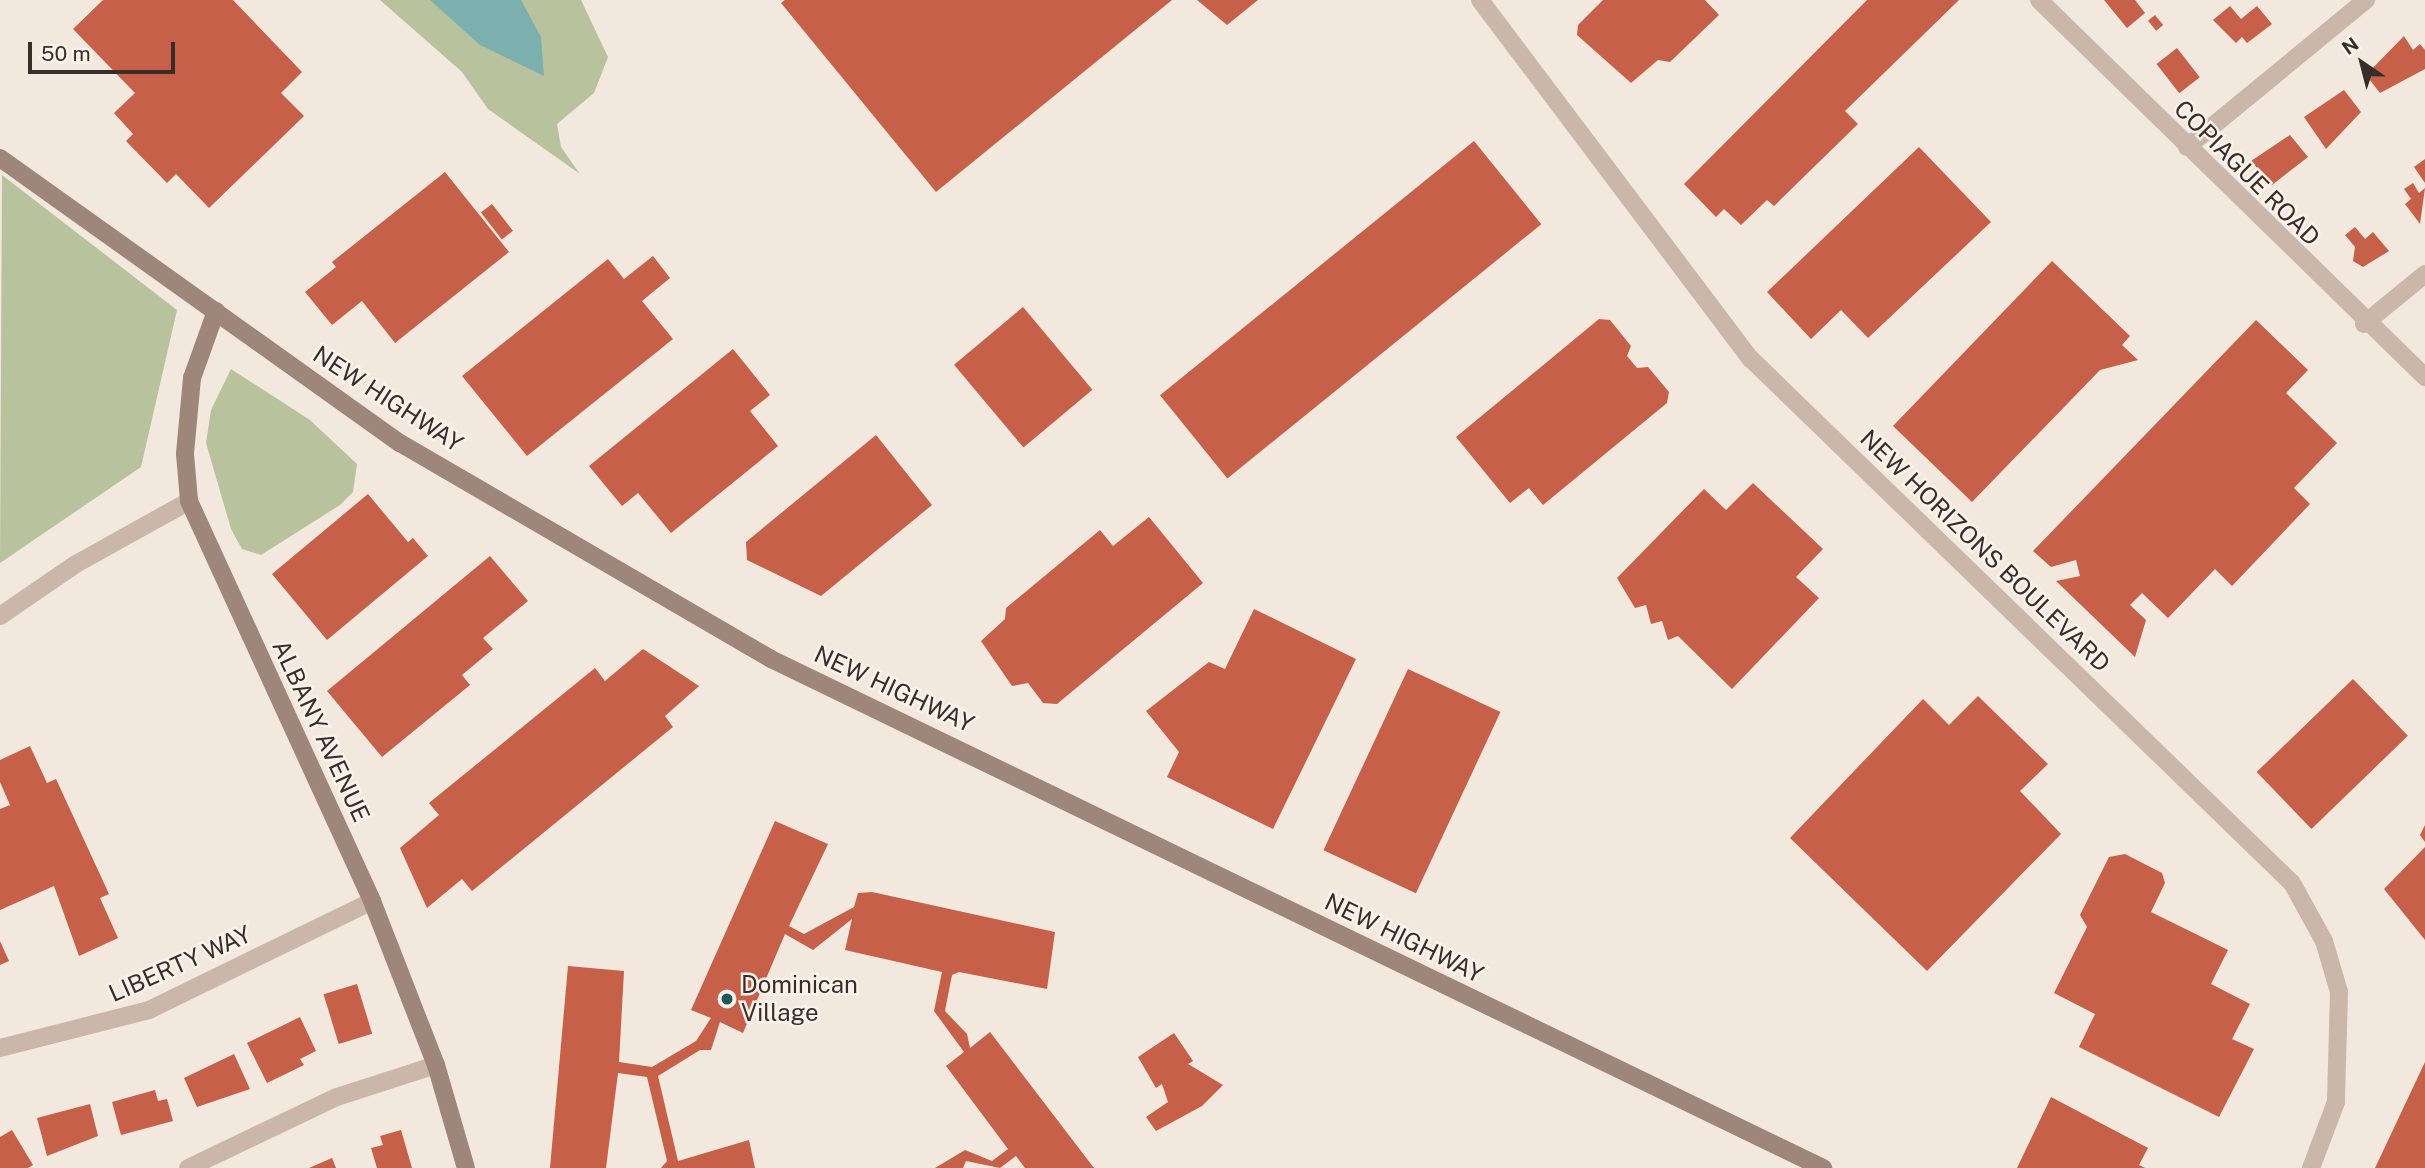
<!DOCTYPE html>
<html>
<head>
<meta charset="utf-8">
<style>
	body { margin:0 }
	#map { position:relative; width:2425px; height:1168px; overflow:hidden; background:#f3e8de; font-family:"Public Sans",sans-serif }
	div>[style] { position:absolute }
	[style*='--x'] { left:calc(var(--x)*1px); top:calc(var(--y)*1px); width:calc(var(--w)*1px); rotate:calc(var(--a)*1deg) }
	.green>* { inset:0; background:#b8c29d }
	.water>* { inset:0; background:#7cb0af }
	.building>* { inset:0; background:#c66048; transform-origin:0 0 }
	.street>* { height:18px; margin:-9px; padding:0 9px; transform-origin:9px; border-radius:9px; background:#cbb7a9 }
	.secondary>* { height:18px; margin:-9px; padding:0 9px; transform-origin:9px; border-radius:9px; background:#9f867a }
	.dots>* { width:19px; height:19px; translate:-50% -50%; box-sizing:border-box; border:4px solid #faf2ea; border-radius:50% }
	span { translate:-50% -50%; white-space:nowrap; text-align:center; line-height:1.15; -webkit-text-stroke:5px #faf2ea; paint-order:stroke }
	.street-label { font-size:24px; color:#382d29 }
	.poi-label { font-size:24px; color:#382d29 }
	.left { translate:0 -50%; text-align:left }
	.north { position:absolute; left:2327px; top:28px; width:70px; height:70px; -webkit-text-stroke:5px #faf2ea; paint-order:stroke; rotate:325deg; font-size:19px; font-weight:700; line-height:28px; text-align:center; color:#382d29 }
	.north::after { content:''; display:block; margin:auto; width:24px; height:32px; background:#382d29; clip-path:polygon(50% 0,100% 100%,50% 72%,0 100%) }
	.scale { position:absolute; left:28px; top:42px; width:147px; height:32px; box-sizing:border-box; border:4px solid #382d29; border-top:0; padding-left:9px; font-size:21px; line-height:24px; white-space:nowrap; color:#382d29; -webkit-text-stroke:5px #faf2ea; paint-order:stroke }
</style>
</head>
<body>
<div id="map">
	<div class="green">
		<i style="clip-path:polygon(380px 0,581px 0,608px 57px,594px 93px,557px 124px,561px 147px,580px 174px,488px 109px,462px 72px)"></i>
		<i style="clip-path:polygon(2px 175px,177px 310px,141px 467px,0 563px)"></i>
		<i style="clip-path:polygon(231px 369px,310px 420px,357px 464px,353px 492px,340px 505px,261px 555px,242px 549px,231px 529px,206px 443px,211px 410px)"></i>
	</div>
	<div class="water">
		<i style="clip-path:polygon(430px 0,521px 0,541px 37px,544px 76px,480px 45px)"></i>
	</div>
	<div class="building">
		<i style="clip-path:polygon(103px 0,233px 0,302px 72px,281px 93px,304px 116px,209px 208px,176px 174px,167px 183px,126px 141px,133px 134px,114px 113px,135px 93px,73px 29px)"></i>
		<i style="clip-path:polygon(785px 0,1172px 0,936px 192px,781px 3px)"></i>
		<i style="clip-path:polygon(1197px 0,1258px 0,1227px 25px)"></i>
		<i style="clip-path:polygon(1603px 0,1705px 0,1719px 15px,1670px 62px,1658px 60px,1631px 83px,1577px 35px,1578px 25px)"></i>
		<i style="clip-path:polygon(1867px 0,1959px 0,1845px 111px,1858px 124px,1774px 206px,1767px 200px,1741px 225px,1724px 209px,1716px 217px,1684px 184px)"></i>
		<i style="clip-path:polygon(2104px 0,2135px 0,2145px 13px,2127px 28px)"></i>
		<i style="clip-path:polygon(2230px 6px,2241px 19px,2257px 6px,2272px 24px,2247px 43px,2242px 37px,2236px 43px,2213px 20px)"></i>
		<i style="left:2155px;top:15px;width:13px;height:9px;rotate:51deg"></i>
		<i style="clip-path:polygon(2404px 36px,2413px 50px,2420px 44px,2425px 50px,2425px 69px,2380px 93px,2366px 75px)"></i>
		<i style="left:2177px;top:48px;width:37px;height:26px;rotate:52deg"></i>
		<i style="clip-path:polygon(2344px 90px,2361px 112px,2326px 149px,2304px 117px)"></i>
		<i style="clip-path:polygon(2290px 135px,2308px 157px,2272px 185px,2251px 161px)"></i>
		<i style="left:1474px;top:141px;width:107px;height:404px;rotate:51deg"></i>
		<i style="clip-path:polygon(1919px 147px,1991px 222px,1868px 338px,1841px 310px,1811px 339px,1767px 292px)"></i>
		<i style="clip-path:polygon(2425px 159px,2425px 183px,2414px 167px)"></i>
		<i style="clip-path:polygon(445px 172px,509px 252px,395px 343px,362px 301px,332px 325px,305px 292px,336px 267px,332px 262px)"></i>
		<i style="clip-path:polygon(2413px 183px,2419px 193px,2425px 188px,2420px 224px,2405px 204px,2411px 199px,2404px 189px)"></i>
		<i style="left:492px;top:204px;width:34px;height:14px;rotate:52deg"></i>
		<i style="clip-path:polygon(2355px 227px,2365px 239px,2373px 232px,2389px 251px,2363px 267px,2353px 261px,2355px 247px,2345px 235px)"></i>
		<i style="clip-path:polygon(653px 256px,670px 278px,642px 301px,673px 339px,527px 456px,462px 376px,608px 259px,624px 279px)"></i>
		<i style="clip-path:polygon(2052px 261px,2130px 336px,2122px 345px,2138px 360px,2100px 370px,1972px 502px,1893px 426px)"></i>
		<i style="left:1023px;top:307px;width:108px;height:90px;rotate:50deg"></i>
		<i style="clip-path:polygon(1599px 319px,1610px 320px,1631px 346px,1627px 356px,1637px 368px,1648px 367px,1669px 392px,1667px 403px,1543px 505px,1529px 488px,1510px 503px,1456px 437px)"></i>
		<i style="clip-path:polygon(2256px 320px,2308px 370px,2286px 393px,2337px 443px,2294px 488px,2310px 504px,2232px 586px,2215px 569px,2168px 618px,2142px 593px,2130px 605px,2146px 620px,2135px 657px,2056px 581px,2080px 576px,2076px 560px,2051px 567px,2033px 551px)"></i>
		<i style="clip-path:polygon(733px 349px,770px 395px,750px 411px,778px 446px,671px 533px,638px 493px,622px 506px,589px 466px)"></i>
		<i style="clip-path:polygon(876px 435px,932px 505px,821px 596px,747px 560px,746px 542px)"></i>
		<i style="clip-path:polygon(1753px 483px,1823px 549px,1796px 577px,1819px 598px,1732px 689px,1678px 636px,1668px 640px,1662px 621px,1651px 624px,1646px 605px,1635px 608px,1617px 578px,1704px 489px,1726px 510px)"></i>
		<i style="clip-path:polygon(368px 494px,408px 542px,413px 538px,428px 556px,327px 640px,272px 574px)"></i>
		<i style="clip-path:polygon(1149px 517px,1203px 583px,1057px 704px,1043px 703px,1028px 683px,1012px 686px,981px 641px,1005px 619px,1006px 608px,1100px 530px,1113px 546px)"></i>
		<i style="clip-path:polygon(490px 556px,528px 601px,483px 638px,493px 649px,462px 675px,470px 685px,382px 757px,327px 691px)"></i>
		<i style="clip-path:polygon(1254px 609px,1356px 659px,1273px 829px,1167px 777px,1179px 752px,1146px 711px,1209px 662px,1225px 669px)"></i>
		<i style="clip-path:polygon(643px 649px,699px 686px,665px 716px,673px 727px,472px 891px,462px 879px,427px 908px,400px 848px,439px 815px,429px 803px,595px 668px,605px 681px)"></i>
		<i style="left:1408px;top:669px;width:102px;height:200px;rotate:25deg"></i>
		<i style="left:2353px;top:679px;width:79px;height:134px;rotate:46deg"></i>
		<i style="clip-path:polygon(1978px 696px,2048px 764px,2020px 791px,2061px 834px,1927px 971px,1790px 838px,1923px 699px,1949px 725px)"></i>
		<i style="clip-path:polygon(30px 746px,47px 783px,56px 779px,109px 894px,100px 898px,118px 938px,79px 956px,54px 886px,0 910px,0 809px,10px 805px,0 782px,0 760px)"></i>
		<i style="clip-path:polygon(775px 821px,828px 844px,789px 926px,804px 934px,854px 907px,858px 893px,872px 892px,1055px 932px,1047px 989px,959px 972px,952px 975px,945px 1011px,967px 1034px,970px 1048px,990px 1032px,1094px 1168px,1025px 1168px,1016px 1156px,1000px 1168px,966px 1161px,963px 1168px,935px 1168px,965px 1150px,992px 1161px,1008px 1149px,946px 1066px,964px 1052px,934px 1011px,942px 972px,845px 950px,852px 919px,813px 950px,785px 934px,743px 1033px,720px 1022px,711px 1050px,700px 1050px,658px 1076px,678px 1161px,749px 1140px,755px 1168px,661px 1168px,667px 1161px,647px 1077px,618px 1073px,606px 1168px,550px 1168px,568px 966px,624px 971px,619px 1062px,652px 1067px,696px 1041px,711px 1018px,691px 1010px)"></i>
		<i style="clip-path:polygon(2425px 825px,2425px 842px,2420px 835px)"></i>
		<i style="clip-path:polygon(2425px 847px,2425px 940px,2384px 889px)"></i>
		<i style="clip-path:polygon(2125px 854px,2162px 873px,2165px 883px,2151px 912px,2228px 950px,2211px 984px,2250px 1004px,2232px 1039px,2254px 1049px,2219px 1117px,2079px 1047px,2095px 1014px,2054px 993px,2087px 927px,2080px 915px,2109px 857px)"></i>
		<i style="clip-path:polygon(0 941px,9px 961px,0 965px)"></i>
		<i style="left:357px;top:984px;width:52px;height:35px;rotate:73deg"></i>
		<i style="clip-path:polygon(300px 1017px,316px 1051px,300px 1059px,304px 1065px,267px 1083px,247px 1043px)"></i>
		<i style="clip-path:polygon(1174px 1033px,1193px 1061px,1188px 1064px,1223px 1085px,1202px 1106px,1156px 1131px,1146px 1117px,1168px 1102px,1162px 1084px,1156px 1088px,1138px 1057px)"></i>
		<i style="clip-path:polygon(234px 1054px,250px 1089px,197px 1107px,184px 1078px)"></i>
		<i style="clip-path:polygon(2425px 1062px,2425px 1168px,2375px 1168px)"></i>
		<i style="clip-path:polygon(155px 1090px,158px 1101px,167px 1099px,173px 1121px,121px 1135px,112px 1102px)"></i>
		<i style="clip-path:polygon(2051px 1097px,2148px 1148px,2139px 1165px,2145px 1168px,2017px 1168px)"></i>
		<i style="clip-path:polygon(90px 1104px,98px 1136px,47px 1156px,37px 1118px)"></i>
		<i style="clip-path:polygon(12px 1130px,33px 1165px,28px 1168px,0 1168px,0 1137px)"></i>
		<i style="clip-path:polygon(401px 1130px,412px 1168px,377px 1168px,371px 1148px,383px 1145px,380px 1136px)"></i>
		<i style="clip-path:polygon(332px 1158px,336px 1168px,309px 1168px)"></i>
	</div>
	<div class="street">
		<i style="--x:1480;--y:0;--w:450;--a:53"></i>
		<i style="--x:1751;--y:359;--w:753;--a:44.09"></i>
		<i style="--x:2292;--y:883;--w:66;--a:61.1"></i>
		<i style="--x:2324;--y:941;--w:53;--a:73.6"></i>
		<i style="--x:2339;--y:992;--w:110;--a:91.6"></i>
		<i style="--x:2336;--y:1102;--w:71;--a:110.7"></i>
		<i style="--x:2039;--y:0;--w:540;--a:44.32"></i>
		<i style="--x:2187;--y:147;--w:232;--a:-39.4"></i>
		<i style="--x:2364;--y:324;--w:79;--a:-39.3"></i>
		<i style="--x:0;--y:616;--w:92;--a:-34.4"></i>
		<i style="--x:76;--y:564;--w:129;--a:-29.1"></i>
		<i style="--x:0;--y:1048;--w:154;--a:-14.3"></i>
		<i style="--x:149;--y:1010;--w:248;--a:-26"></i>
		<i style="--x:188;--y:1168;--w:165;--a:-25.5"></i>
		<i style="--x:337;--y:1097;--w:104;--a:-17.9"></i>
	</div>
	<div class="secondary">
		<i style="--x:0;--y:158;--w:491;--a:35.5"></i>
		<i style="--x:400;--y:443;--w:429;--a:30.2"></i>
		<i style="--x:771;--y:659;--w:1169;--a:25.82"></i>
		<i style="--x:216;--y:311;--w:71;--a:109.7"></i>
		<i style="--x:192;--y:378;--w:76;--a:95.3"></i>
		<i style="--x:185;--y:454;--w:47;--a:85.1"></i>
		<i style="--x:189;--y:501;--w:440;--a:65.4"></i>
		<i style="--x:372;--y:901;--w:176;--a:68.7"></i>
		<i style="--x:436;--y:1065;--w:107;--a:73.8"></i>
	</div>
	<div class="dots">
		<i style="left:727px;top:999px;background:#1e595a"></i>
	</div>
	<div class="street-label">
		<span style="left:2247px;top:173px;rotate:45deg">COPIAGUE ROAD</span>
		<span style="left:388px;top:399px;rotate:33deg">NEW HIGHWAY</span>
		<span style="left:1985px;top:551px;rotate:44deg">NEW HORIZONS BOULEVARD</span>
		<span style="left:894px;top:689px;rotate:25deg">NEW HIGHWAY</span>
		<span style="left:321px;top:731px;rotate:65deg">ALBANY AVENUE</span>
		<span style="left:1404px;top:938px;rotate:26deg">NEW HIGHWAY</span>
		<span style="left:180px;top:964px;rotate:-24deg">LIBERTY WAY</span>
	</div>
	<div class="poi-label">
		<span class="left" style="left:741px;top:999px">Dominican<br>Village</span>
	</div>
	<div class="north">N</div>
	<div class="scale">50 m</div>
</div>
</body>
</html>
